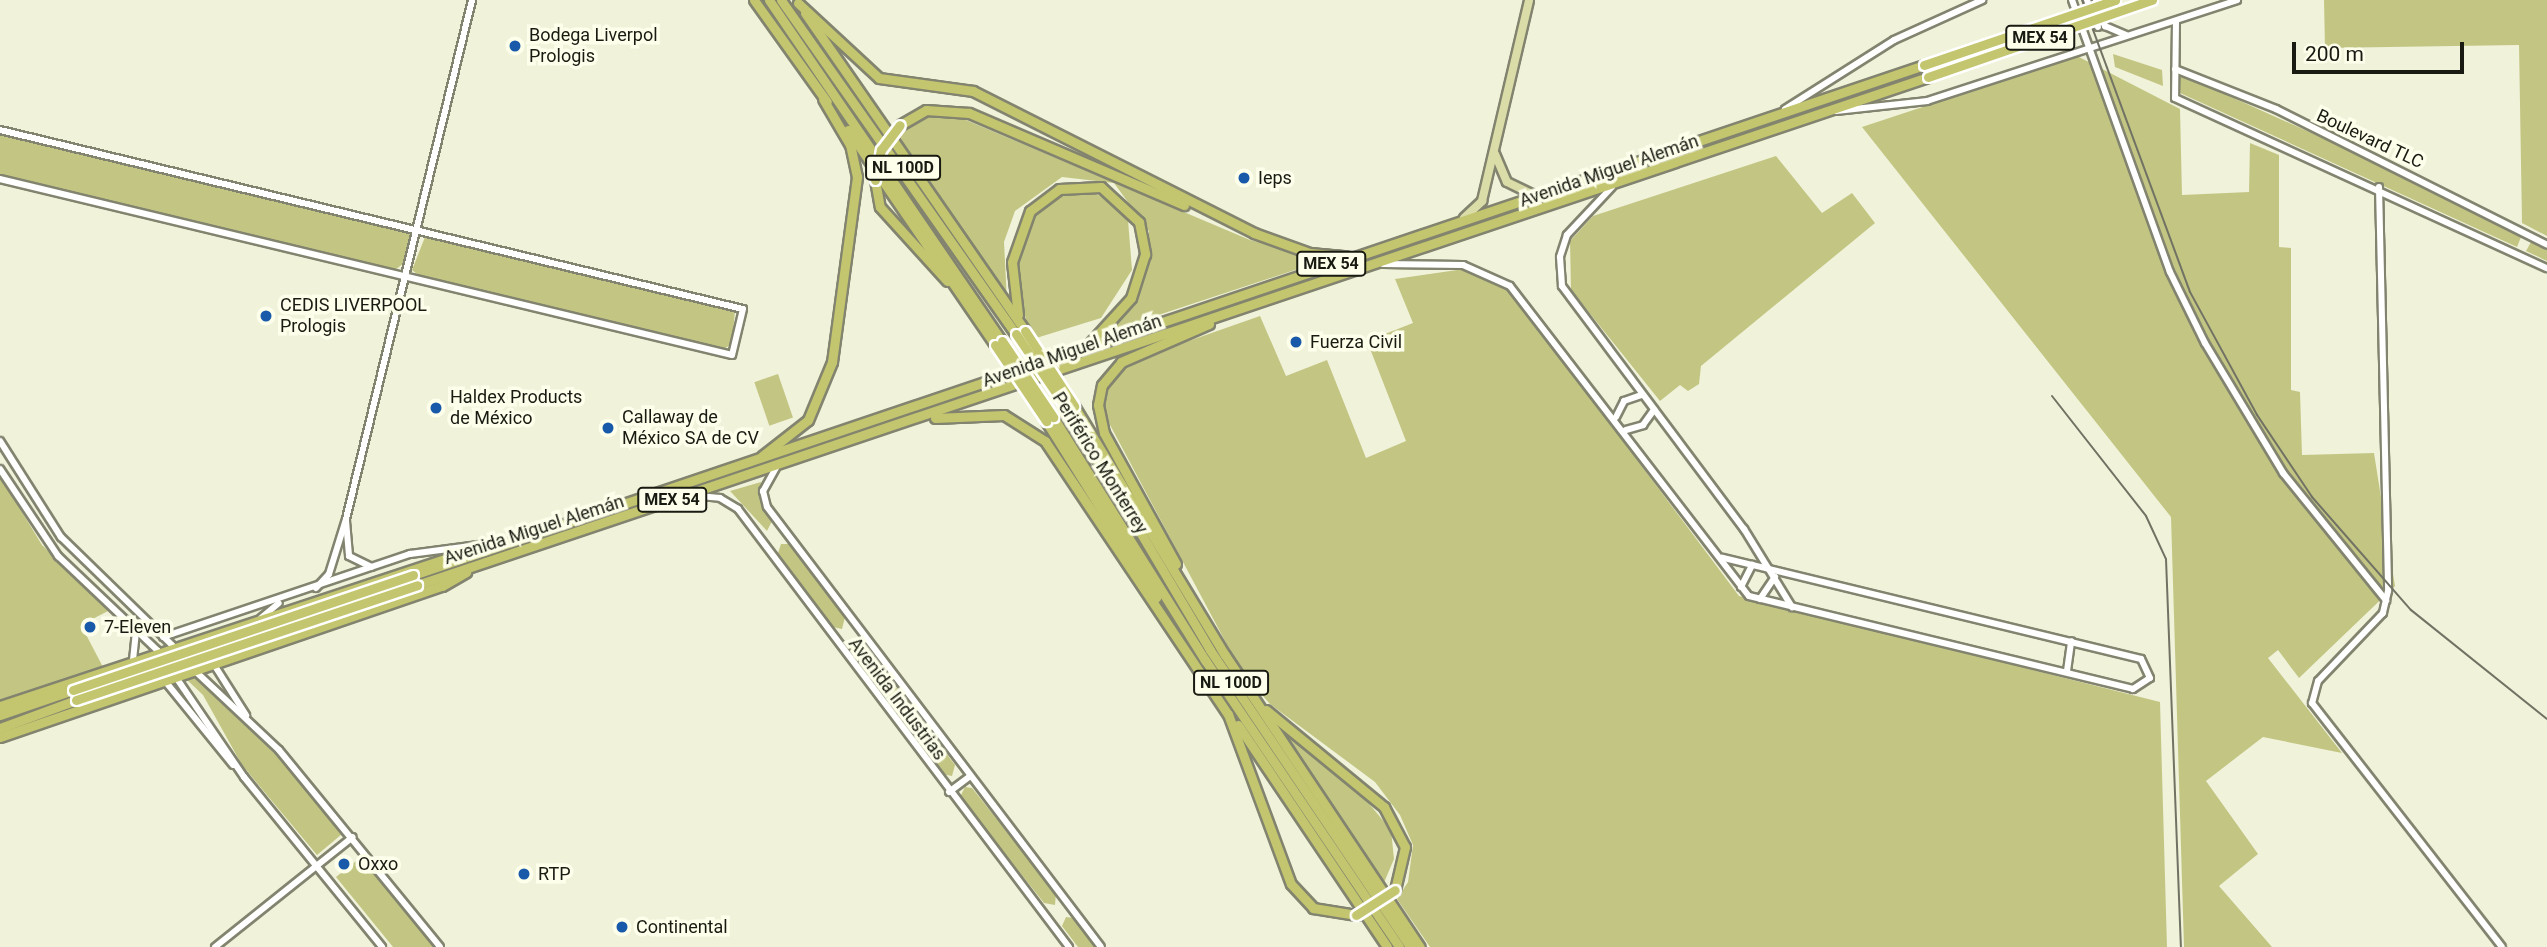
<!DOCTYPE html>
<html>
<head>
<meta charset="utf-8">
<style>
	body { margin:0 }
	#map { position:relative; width:2547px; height:947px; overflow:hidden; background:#f0f2da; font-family:Roboto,sans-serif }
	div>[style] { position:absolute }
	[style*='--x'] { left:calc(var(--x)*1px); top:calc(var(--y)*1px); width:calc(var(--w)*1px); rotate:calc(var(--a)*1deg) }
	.green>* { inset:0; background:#c3c683; transform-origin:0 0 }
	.roads { filter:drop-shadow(2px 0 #83846f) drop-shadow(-2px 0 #83846f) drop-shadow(0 2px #83846f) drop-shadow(0 -2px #83846f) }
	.minor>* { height:6px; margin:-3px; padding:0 3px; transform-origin:3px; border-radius:3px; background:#fff }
	.major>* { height:8px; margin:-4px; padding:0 4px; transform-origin:4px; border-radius:4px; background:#dbdda8 }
	.highway>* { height:9px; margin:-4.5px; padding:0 4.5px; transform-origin:4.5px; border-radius:4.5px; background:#c3c66e }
	.rail>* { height:2px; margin:-1px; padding:0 1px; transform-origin:1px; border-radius:1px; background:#717263 }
	.bridges { filter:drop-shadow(2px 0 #fff) drop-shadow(-2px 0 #fff) drop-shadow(0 2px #fff) drop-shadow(0 -2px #fff) }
	.highway-bridge>* { height:9px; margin:-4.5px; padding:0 4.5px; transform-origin:4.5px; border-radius:4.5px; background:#c3c66e }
	.dots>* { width:19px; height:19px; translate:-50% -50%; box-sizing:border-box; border:4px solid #fdffeb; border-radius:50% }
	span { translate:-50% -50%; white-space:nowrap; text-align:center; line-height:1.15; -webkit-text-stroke:7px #fdffeb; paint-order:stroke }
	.shield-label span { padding:2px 5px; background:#fdffeb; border:2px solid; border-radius:5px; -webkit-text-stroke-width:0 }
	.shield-label { font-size:16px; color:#191a11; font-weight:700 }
	.poi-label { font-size:18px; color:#191a11 }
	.left { translate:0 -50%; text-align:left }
	.street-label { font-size:18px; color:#191a11 }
	.scale { position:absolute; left:2292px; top:42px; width:172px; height:32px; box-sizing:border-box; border:4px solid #191a11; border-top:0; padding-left:9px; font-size:21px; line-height:24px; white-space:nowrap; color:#191a11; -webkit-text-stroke:5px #fdffeb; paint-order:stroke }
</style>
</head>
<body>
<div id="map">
	<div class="green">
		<i style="clip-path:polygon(2324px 0,2547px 0,2547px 236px,2522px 223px,2519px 45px,2325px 48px)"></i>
		<i style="clip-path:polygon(2113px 54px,2162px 70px,2163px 86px,2115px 67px)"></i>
		<i style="clip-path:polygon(2077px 56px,2180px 109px,2182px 195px,2249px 192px,2250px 143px,2279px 155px,2279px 247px,2291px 248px,2291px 390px,2300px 392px,2302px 455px,2374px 453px,2395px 586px,2299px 678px,2278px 650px,2268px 658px,2342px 753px,2263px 737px,2206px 781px,2258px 854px,2219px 886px,2272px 947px,2184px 947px,2171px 517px,1862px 127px)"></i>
		<i style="clip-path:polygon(2180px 74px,2481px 209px,2521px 237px,2517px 247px,2180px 93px)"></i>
		<i style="clip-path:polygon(937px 114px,959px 117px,1250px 240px,1328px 259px,1104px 333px,1142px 287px,1149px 231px,1114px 183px,1062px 177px,1015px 211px,1004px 242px,1007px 301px,896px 137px,919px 118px)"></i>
		<i style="clip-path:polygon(0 132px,411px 233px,404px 263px,395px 270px,0 175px)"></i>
		<i style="clip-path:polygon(1776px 156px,1822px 213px,1852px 193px,1875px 223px,1701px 366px,1699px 384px,1688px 391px,1680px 385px,1660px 401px,1571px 290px,1570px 241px,1593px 216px)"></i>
		<i style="clip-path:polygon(1087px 190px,1118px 204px,1128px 220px,1132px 270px,1101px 318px,1033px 339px,1018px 296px,1020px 236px,1038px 206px,1060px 193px)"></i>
		<i style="clip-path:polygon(425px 237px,735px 310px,732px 344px,722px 350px,422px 278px,412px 270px)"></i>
		<i style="clip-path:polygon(2531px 242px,2547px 249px,2547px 261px,2526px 251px)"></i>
		<i style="clip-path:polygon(1464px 269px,1495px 278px,1519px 302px,1739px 596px,2160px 702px,2167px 947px,1430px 947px,1397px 899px,1408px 882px,1413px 845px,1400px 815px,1375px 782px,1270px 704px,1241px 671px,1109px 423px,1104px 402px,1108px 383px,1126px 363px,1260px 316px,1286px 376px,1327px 360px,1366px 458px,1406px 441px,1367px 341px,1413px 323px,1395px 279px)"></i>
		<i style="left:778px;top:374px;width:46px;height:25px;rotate:71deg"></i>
		<i style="clip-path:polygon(0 476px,42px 545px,108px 611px,81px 625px,103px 667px,0 702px)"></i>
		<i style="clip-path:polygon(761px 482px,760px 501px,772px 521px,767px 531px,730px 491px)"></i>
		<i style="clip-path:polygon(781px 544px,789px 544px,845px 617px,842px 629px,833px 627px,778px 553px)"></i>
		<i style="clip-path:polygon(854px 640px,861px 641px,955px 765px,952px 776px,942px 774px,850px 649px)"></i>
		<i style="clip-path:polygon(191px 674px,277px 756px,342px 834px,317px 855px,242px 765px,203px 695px,184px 677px)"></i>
		<i style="clip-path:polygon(1269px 720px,1361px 794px,1391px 830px,1394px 859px,1383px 885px)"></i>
		<i style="clip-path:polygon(965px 787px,972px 788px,1056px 893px,1055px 905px,1044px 903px,960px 797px)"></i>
		<i style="clip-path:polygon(361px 857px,436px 947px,393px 947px,336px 877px)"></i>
		<i style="clip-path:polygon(1066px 917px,1074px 918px,1096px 947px,1078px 947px,1062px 926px)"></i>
	</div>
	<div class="roads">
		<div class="minor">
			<i style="--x:2072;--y:0;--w:289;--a:70.2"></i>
			<i style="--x:2170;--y:272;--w:79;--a:63.8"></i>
			<i style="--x:2205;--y:343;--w:152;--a:59"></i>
			<i style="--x:2283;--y:473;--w:164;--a:51"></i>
			<i style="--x:2087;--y:0;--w:29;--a:68"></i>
			<i style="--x:2096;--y:0;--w:28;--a:71"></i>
			<i style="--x:2105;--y:26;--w:23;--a:23"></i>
			<i style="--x:2176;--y:21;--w:77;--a:90.7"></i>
			<i style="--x:2175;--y:98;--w:409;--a:24.6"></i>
			<i style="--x:2175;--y:69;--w:109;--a:21.6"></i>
			<i style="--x:2276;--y:109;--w:303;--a:26.6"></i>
			<i style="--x:1785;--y:109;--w:129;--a:-32.3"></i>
			<i style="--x:1894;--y:40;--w:97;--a:-24.4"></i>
			<i style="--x:1836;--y:111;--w:92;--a:-6.3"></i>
			<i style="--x:1927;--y:101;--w:326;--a:-18"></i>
			<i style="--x:0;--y:130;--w:764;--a:13.55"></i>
			<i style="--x:743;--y:309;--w:47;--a:103.4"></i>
			<i style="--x:732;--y:355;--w:753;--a:-166.48"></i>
			<i style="--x:1612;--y:187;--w:66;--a:133.2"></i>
			<i style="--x:1567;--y:235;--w:23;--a:108"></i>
			<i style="--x:1560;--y:257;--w:29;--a:86"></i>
			<i style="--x:1562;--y:286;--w:304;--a:53.2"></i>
			<i style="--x:1744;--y:529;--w:92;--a:58.4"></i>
			<i style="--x:2379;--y:187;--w:404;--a:88.7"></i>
			<i style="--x:2388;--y:591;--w:23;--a:103"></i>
			<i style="--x:2383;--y:613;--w:94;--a:133.7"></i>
			<i style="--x:2318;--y:681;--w:23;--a:105"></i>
			<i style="--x:2312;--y:703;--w:309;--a:52.1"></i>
			<i style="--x:1383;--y:264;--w:80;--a:0.7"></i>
			<i style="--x:1463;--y:265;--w:51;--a:24.1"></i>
			<i style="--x:1510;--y:286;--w:391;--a:52.4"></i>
			<i style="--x:1749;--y:596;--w:395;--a:13.6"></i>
			<i style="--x:2133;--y:689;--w:20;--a:-33"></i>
			<i style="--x:2150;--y:678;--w:21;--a:-115"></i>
			<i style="--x:2141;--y:659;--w:431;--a:-166.4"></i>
			<i style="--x:1616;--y:417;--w:18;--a:-63"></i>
			<i style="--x:1624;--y:401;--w:18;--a:-19"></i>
			<i style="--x:1626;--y:430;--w:18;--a:-16"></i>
			<i style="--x:1643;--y:425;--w:19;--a:-54"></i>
			<i style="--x:0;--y:441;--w:114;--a:57.6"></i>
			<i style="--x:61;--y:537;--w:162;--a:44.2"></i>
			<i style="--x:777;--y:466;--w:29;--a:119"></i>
			<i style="--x:763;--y:491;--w:16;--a:76"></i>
			<i style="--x:767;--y:507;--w:552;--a:52.8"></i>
			<i style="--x:0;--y:469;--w:105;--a:56.3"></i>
			<i style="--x:58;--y:556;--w:138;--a:43.5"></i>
			<i style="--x:158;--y:651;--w:153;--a:55.7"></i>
			<i style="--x:244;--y:777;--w:219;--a:50.9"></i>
			<i style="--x:687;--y:495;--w:33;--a:5"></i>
			<i style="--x:720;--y:498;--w:21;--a:31"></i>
			<i style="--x:738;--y:509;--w:549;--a:52.92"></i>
			<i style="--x:346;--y:521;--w:35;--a:85"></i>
			<i style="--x:349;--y:556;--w:25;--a:26"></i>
			<i style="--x:1741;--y:587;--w:25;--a:-63"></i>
			<i style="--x:316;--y:588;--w:19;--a:-47"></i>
			<i style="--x:329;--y:574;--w:58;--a:-72.8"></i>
			<i style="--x:346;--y:519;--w:534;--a:-76.35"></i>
			<i style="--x:1760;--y:599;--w:27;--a:-56"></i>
			<i style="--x:261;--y:618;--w:23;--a:-40"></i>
			<i style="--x:163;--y:637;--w:261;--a:-18.6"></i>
			<i style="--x:410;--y:554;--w:92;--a:-7.5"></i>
			<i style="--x:133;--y:660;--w:30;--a:-84"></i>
			<i style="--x:213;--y:663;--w:62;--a:57.6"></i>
			<i style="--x:193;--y:669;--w:118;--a:43.3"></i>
			<i style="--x:279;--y:750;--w:254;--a:50.7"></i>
			<i style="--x:2067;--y:671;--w:30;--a:-82"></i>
			<i style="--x:165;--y:681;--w:108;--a:51"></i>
			<i style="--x:949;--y:792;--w:26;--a:-37"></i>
			<i style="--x:215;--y:947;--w:176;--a:-38.6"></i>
		</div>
		<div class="major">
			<i style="--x:1495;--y:154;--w:30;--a:67"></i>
			<i style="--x:1507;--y:182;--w:30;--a:26"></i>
			<i style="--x:1464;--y:218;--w:25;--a:-43"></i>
			<i style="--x:1482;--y:201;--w:206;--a:-76.8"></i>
		</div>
		<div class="highway">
			<i style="--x:754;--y:0;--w:125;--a:54.4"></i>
			<i style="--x:769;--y:0;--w:413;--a:55.7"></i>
			<i style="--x:781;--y:0;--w:408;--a:54.9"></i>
			<i style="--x:798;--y:3;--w:110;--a:42.8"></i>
			<i style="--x:879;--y:78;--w:95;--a:7.9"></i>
			<i style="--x:973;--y:91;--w:315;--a:26.8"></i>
			<i style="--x:1254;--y:233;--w:59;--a:19.7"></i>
			<i style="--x:1310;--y:253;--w:36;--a:5"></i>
			<i style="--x:805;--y:13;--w:387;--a:55.3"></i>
			<i style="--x:900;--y:125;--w:30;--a:-30"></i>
			<i style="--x:926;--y:110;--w:43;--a:4"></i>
			<i style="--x:969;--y:113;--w:234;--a:23.2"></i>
			<i style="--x:848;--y:130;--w:260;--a:55.6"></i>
			<i style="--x:875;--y:180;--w:27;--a:80"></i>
			<i style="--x:880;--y:207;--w:100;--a:47.8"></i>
			<i style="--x:1018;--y:315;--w:53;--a:-96.5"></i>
			<i style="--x:1012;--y:262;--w:54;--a:-70.6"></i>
			<i style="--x:1030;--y:211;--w:36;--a:-37"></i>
			<i style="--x:1059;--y:189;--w:42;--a:-2.7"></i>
			<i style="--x:1101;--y:187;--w:52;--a:42.6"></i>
			<i style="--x:1139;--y:222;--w:33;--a:79"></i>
			<i style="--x:1145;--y:254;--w:46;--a:107.7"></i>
			<i style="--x:1131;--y:298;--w:61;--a:132.3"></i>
			<i style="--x:1074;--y:406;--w:291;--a:58.8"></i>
			<i style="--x:1225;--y:655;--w:351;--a:56.3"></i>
			<i style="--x:1067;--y:409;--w:280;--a:59.3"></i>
			<i style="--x:1210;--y:650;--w:358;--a:56"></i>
			<i style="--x:1053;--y:417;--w:287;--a:58"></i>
			<i style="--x:1205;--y:660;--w:346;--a:55.9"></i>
			<i style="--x:935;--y:418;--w:69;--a:-2.5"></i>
			<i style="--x:1004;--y:415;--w:49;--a:32.4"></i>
			<i style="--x:1045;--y:441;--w:329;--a:56.2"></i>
			<i style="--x:1228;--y:714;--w:181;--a:69.7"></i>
			<i style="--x:1291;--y:884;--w:33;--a:47"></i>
			<i style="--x:1313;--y:908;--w:44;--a:9.2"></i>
			<i style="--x:1046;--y:421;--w:208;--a:58"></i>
			<i style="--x:762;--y:456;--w:58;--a:-38"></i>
			<i style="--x:808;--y:420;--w:63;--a:-67.5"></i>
			<i style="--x:832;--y:362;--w:187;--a:-82.3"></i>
			<i style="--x:857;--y:177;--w:33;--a:-102"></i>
			<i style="--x:850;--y:145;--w:53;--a:-120.4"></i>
			<i style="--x:1176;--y:564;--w:149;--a:-118.8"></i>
			<i style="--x:1104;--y:433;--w:29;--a:-102"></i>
			<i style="--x:1098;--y:405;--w:20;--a:-79"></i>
			<i style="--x:1102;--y:385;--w:30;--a:-50"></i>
			<i style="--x:1121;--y:362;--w:96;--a:-23.4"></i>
			<i style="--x:413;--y:575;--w:1595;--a:-18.65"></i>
			<i style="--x:417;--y:585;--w:1594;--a:-18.58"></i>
			<i style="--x:0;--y:706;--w:478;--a:-18.3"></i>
			<i style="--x:1266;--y:710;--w:153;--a:39.4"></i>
			<i style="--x:1384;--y:807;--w:45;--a:62.3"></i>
			<i style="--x:1405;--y:847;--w:44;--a:103.1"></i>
			<i style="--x:0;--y:715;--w:77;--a:-18.9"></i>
			<i style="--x:1238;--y:725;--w:267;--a:56.1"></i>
			<i style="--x:0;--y:728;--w:81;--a:-20.2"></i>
			<i style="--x:0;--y:737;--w:467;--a:-18.9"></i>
			<i style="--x:442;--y:586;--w:28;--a:-30"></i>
		</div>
	</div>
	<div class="rail">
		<i style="--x:2082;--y:0;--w:311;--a:69.7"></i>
		<i style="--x:2190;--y:292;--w:140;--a:61.4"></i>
		<i style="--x:2257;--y:415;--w:99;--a:56.1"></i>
		<i style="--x:2312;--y:497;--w:150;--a:48.8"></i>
		<i style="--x:2411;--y:610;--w:174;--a:38.7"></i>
		<i style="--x:2052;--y:396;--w:152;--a:51.9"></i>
		<i style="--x:2146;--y:516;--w:47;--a:65.1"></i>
		<i style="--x:2166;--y:559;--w:388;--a:87.8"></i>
	</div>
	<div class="bridges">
		<div class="highway-bridge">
			<i style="--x:1924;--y:65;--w:202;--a:-18.8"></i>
			<i style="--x:1928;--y:77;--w:237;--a:-19"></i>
			<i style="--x:875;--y:180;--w:31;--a:-79"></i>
			<i style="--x:881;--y:150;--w:31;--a:-53"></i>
			<i style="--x:1025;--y:331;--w:90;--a:56.8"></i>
			<i style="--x:1016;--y:334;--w:91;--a:55.8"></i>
			<i style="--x:1002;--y:341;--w:92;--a:56.1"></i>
			<i style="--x:995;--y:345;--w:92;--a:56.1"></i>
			<i style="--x:73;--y:690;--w:359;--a:-18.7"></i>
			<i style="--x:76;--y:700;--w:360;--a:-18.6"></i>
			<i style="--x:1356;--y:915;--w:46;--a:-32.7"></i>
		</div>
	</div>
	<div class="dots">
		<i style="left:515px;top:46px;background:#1859aa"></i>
		<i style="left:1244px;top:178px;background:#1859aa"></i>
		<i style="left:266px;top:316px;background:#1859aa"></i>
		<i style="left:1296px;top:342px;background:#1859aa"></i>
		<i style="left:436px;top:408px;background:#1859aa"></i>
		<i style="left:608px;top:428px;background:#1859aa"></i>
		<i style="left:90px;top:627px;background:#1859aa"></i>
		<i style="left:344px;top:864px;background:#1859aa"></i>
		<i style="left:524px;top:874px;background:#1859aa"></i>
		<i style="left:622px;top:927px;background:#1859aa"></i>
	</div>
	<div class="shield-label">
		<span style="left:2040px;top:38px">MEX 54</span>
		<span style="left:903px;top:168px">NL 100D</span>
		<span style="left:1331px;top:264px">MEX 54</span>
		<span style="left:672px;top:500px">MEX 54</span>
		<span style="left:1231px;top:683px">NL 100D</span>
	</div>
	<div class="poi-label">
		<span class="left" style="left:529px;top:46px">Bodega Liverpol<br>Prologis</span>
		<span class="left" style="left:1258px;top:178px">Ieps</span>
		<span class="left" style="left:280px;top:316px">CEDIS LIVERPOOL<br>Prologis</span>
		<span class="left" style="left:1310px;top:342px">Fuerza Civil</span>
		<span class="left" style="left:450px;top:408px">Haldex Products<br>de México</span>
		<span class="left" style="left:622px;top:428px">Callaway de<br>México SA de CV</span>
		<span class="left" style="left:104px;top:627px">7-Eleven</span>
		<span class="left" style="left:358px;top:864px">Oxxo</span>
		<span class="left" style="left:538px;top:874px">RTP</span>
		<span class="left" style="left:636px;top:927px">Continental</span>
	</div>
	<div class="street-label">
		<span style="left:2370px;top:139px;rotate:25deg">Boulevard TLC</span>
		<span style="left:1609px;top:171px;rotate:-19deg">Avenida Miguel Alemán</span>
		<span style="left:1072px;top:351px;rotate:-19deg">Avenida Miguel Alemán</span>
		<span style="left:1100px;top:463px;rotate:58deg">Periférico Monterrey</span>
		<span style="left:534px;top:530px;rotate:-18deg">Avenida Miguel Alemán</span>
		<span style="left:897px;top:699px;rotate:53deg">Avenida Industrias</span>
	</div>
	<div class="scale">200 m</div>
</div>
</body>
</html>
